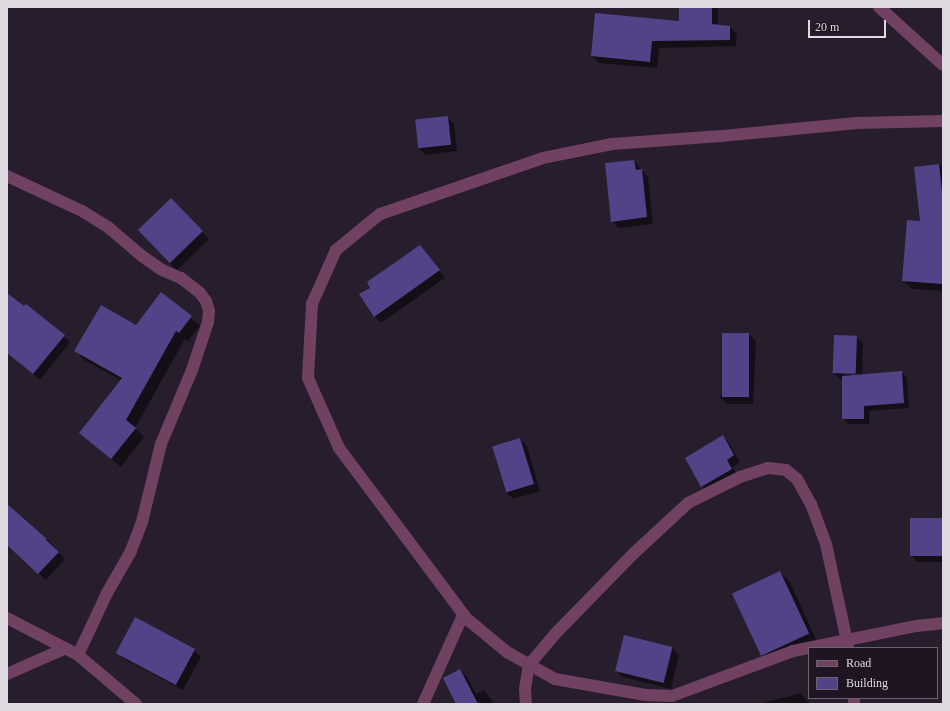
<!DOCTYPE html>
<html>
<head>
<meta charset="utf-8">
<style>
	body { margin:0 }
	#map { position:relative; width:950px; height:711px; overflow:hidden; background:#271d2c; font-family:"Times New Roman",serif }
	div>[style] { position:absolute }
	[style*='--x'] { left:calc(var(--x)*1px); top:calc(var(--y)*1px); width:calc(var(--w)*1px); rotate:calc(var(--a)*1deg) }
	.shadow>* { inset:0; background:#0007 }
	.building>* { inset:0; background:#524288; transform-origin:0 0 }
	.street>* { height:12px; margin:-6px; padding:0 6px; transform-origin:6px; border-radius:6px; background:#704161 }
	span { translate:-50% -50%; white-space:nowrap; text-align:center; line-height:1.15; -webkit-text-stroke:4px #1e1422; paint-order:stroke }
	.frame { position:absolute; inset:0; border:8px solid #dfd9e2; pointer-events:none }
	.legend { position:absolute; left:808px; top:647px; width:130px; height:52px; box-sizing:border-box; background:#1e1422; border:1px solid #6b636f; margin:0; padding:5px 7px; list-style:none; font-size:12px; color:#dfd9e2 }
	.legend li { display:flex; align-items:center; gap:8px; height:20px }
	.legend b { width:20px; border:1px solid #6b636f }
	.scale { position:absolute; left:808px; top:20px; width:78px; height:18px; box-sizing:border-box; border:2px solid #dfd9e2; border-top:0; padding-left:5px; font-size:12px; line-height:14px; white-space:nowrap; color:#dfd9e2; -webkit-text-stroke:3px #1e1422; paint-order:stroke }
</style>
</head>
<body>
<div id="map">
	<div class="shadow">
		<i style="clip-path:polygon(680px 7px,718px 7px,718px 26px,730px 27px,737px 34px,736px 46px,659px 48px,657px 68px,599px 63px,592px 56px,680px 22px)"></i>
		<i style="clip-path:polygon(447px 117px,454px 124px,457px 151px,426px 155px,419px 148px)"></i>
		<i style="clip-path:polygon(634px 161px,648px 177px,653px 224px,619px 228px,612px 221px)"></i>
		<i style="clip-path:polygon(943px 165px,943px 291px,912px 289px,903px 281px,921px 222px,915px 168px)"></i>
		<i style="clip-path:polygon(171px 199px,209px 239px,177px 270px,170px 263px)"></i>
		<i style="clip-path:polygon(420px 246px,445px 278px,381px 323px,374px 316px,372px 288px)"></i>
		<i style="clip-path:polygon(7px 294px,25px 308px,26px 306px,70px 342px,40px 380px,7px 352px)"></i>
		<i style="clip-path:polygon(161px 294px,200px 326px,188px 341px,185px 339px,135px 428px,144px 437px,121px 467px,80px 433px,121px 380px,84px 360px,76px 351px,136px 326px)"></i>
		<i style="clip-path:polygon(749px 334px,756px 341px,753px 404px,727px 404px,720px 397px)"></i>
		<i style="clip-path:polygon(evenodd,857px 337px,863px 344px,862px 375px,901px 372px,907px 378px,909px 408px,869px 411px,869px 424px,848px 424px,843px 418px,843px 380px,840px 379px,833px 372px,857px 337px,839px 372px,860px 374px,860px 376px,839px 374px,839px 372px)"></i>
		<i style="clip-path:polygon(723px 437px,729px 443px,740px 462px,733px 467px,738px 476px,709px 493px,702px 486px)"></i>
		<i style="clip-path:polygon(520px 439px,527px 446px,540px 491px,513px 499px,506px 492px,493px 447px)"></i>
		<i style="clip-path:polygon(10px 510px,47px 539px,65px 559px,46px 580px,7px 545px,7px 513px)"></i>
		<i style="clip-path:polygon(943px 519px,943px 562px,917px 562px,911px 555px)"></i>
		<i style="clip-path:polygon(780px 572px,790px 582px,818px 644px,771px 665px,761px 655px,733px 593px)"></i>
		<i style="clip-path:polygon(672px 648px,679px 655px,671px 689px,623px 677px,616px 671px)"></i>
		<i style="clip-path:polygon(194px 650px,201px 657px,183px 690px,124px 659px,117px 653px)"></i>
		<i style="clip-path:polygon(460px 670px,467px 677px,476px 694px,484px 690px,494px 704px,457px 704px)"></i>
		<i style="clip-path:polygon(800px 693px,810px 704px,759px 704px)"></i>
	</div>
	<div class="building">
		<i style="clip-path:polygon(679px 7px,712px 7px,712px 24px,730px 26px,730px 40px,652px 41px,650px 62px,591px 56px,595px 13px,679px 21px)"></i>
		<i style="left:448px;top:116px;width:29px;height:33px;rotate:84deg"></i>
		<i style="clip-path:polygon(634px 160px,636px 170px,642px 169px,647px 217px,611px 222px,605px 163px)"></i>
		<i style="clip-path:polygon(939px 164px,943px 202px,943px 284px,902px 281px,907px 220px,920px 221px,914px 167px)"></i>
		<i style="left:171px;top:198px;width:46px;height:46px;rotate:46deg"></i>
		<i style="clip-path:polygon(420px 245px,440px 270px,374px 317px,359px 294px,370px 288px,367px 282px)"></i>
		<i style="clip-path:polygon(161px 292px,192px 316px,179px 333px,176px 331px,126px 420px,136px 428px,111px 459px,79px 433px,122px 378px,74px 351px,101px 305px,136px 325px)"></i>
		<i style="clip-path:polygon(7px 293px,24px 306px,26px 304px,65px 335px,33px 374px,7px 353px)"></i>
		<i style="left:722px;top:333px;width:27px;height:64px"></i>
		<i style="left:834px;top:335px;width:23px;height:38px;rotate:2deg"></i>
		<i style="clip-path:polygon(902px 371px,904px 403px,864px 406px,864px 419px,842px 419px,842px 376px)"></i>
		<i style="clip-path:polygon(723px 435px,734px 455px,727px 460px,732px 469px,701px 487px,685px 458px)"></i>
		<i style="left:520px;top:438px;width:48px;height:29px;rotate:73deg"></i>
		<i style="clip-path:polygon(7px 504px,47px 539px,46px 540px,59px 552px,38px 574px,7px 545px)"></i>
		<i style="left:910px;top:518px;width:33px;height:38px"></i>
		<i style="left:780px;top:571px;width:69px;height:53px;rotate:65deg"></i>
		<i style="left:135px;top:617px;width:68px;height:41px;rotate:28deg"></i>
		<i style="left:624px;top:635px;width:50px;height:37px;rotate:14deg"></i>
		<i style="clip-path:polygon(460px 669px,478px 704px,456px 704px,443px 678px)"></i>
	</div>
	<div class="street">
		<i style="--x:879;--y:7;--w:86;--a:42.2"></i>
		<i style="--x:943;--y:121;--w:86;--a:178.7"></i>
		<i style="--x:857;--y:123;--w:137;--a:174.5"></i>
		<i style="--x:721;--y:136;--w:109;--a:175.8"></i>
		<i style="--x:612;--y:144;--w:70;--a:168.5"></i>
		<i style="--x:543;--y:158;--w:172;--a:161"></i>
		<i style="--x:380;--y:214;--w:57;--a:140.7"></i>
		<i style="--x:336;--y:250;--w:59;--a:114"></i>
		<i style="--x:312;--y:304;--w:74;--a:93.1"></i>
		<i style="--x:308;--y:378;--w:77;--a:66.1"></i>
		<i style="--x:339;--y:448;--w:214;--a:53.2"></i>
		<i style="--x:467;--y:619;--w:52;--a:39.5"></i>
		<i style="--x:507;--y:652;--w:55;--a:29.4"></i>
		<i style="--x:555;--y:679;--w:92;--a:10"></i>
		<i style="--x:646;--y:695;--w:26;--a:2"></i>
		<i style="--x:672;--y:696;--w:129;--a:-20.4"></i>
		<i style="--x:793;--y:651;--w:126;--a:-11.5"></i>
		<i style="--x:916;--y:626;--w:27;--a:-6"></i>
		<i style="--x:7;--y:176;--w:83;--a:25"></i>
		<i style="--x:82;--y:211;--w:32;--a:32"></i>
		<i style="--x:109;--y:228;--w:43;--a:40.3"></i>
		<i style="--x:142;--y:256;--w:24;--a:35"></i>
		<i style="--x:162;--y:270;--w:21;--a:23"></i>
		<i style="--x:181;--y:278;--w:24;--a:38"></i>
		<i style="--x:200;--y:293;--w:10;--a:53"></i>
		<i style="--x:206;--y:301;--w:10;--a:73"></i>
		<i style="--x:209;--y:311;--w:11;--a:95"></i>
		<i style="--x:208;--y:322;--w:51;--a:108.4"></i>
		<i style="--x:192;--y:370;--w:80;--a:112.7"></i>
		<i style="--x:161;--y:444;--w:80;--a:103.7"></i>
		<i style="--x:142;--y:522;--w:31;--a:111"></i>
		<i style="--x:131;--y:551;--w:48;--a:119.7"></i>
		<i style="--x:107;--y:593;--w:68;--a:115.1"></i>
		<i style="--x:7;--y:618;--w:80;--a:27.5"></i>
		<i style="--x:78;--y:655;--w:76;--a:40.2"></i>
		<i style="--x:7;--y:674;--w:64;--a:-23.8"></i>
		<i style="--x:854;--y:698;--w:6;--a:90"></i>
		<i style="--x:423;--y:704;--w:98;--a:-65.8"></i>
		<i style="--x:526;--y:704;--w:15;--a:-94"></i>
		<i style="--x:525;--y:689;--w:24;--a:-81"></i>
		<i style="--x:529;--y:665;--w:40;--a:-50"></i>
		<i style="--x:555;--y:634;--w:112;--a:-45.7"></i>
		<i style="--x:633;--y:554;--w:75;--a:-42.8"></i>
		<i style="--x:688;--y:503;--w:58;--a:-26.6"></i>
		<i style="--x:740;--y:477;--w:29;--a:-18"></i>
		<i style="--x:768;--y:468;--w:18;--a:6"></i>
		<i style="--x:786;--y:470;--w:14;--a:39"></i>
		<i style="--x:797;--y:479;--w:29;--a:61"></i>
		<i style="--x:811;--y:504;--w:43;--a:69.4"></i>
		<i style="--x:826;--y:544;--w:104;--a:77.8"></i>
	</div>
	<div class="frame"></div>
	<ul class="legend">
	<li><b style="height:5px;background:#704161"></b>Road</li>
	<li><b style="height:11px;background:#524288"></b>Building</li>
	</ul>
	<div class="scale">20 m</div>
</div>
</body>
</html>
